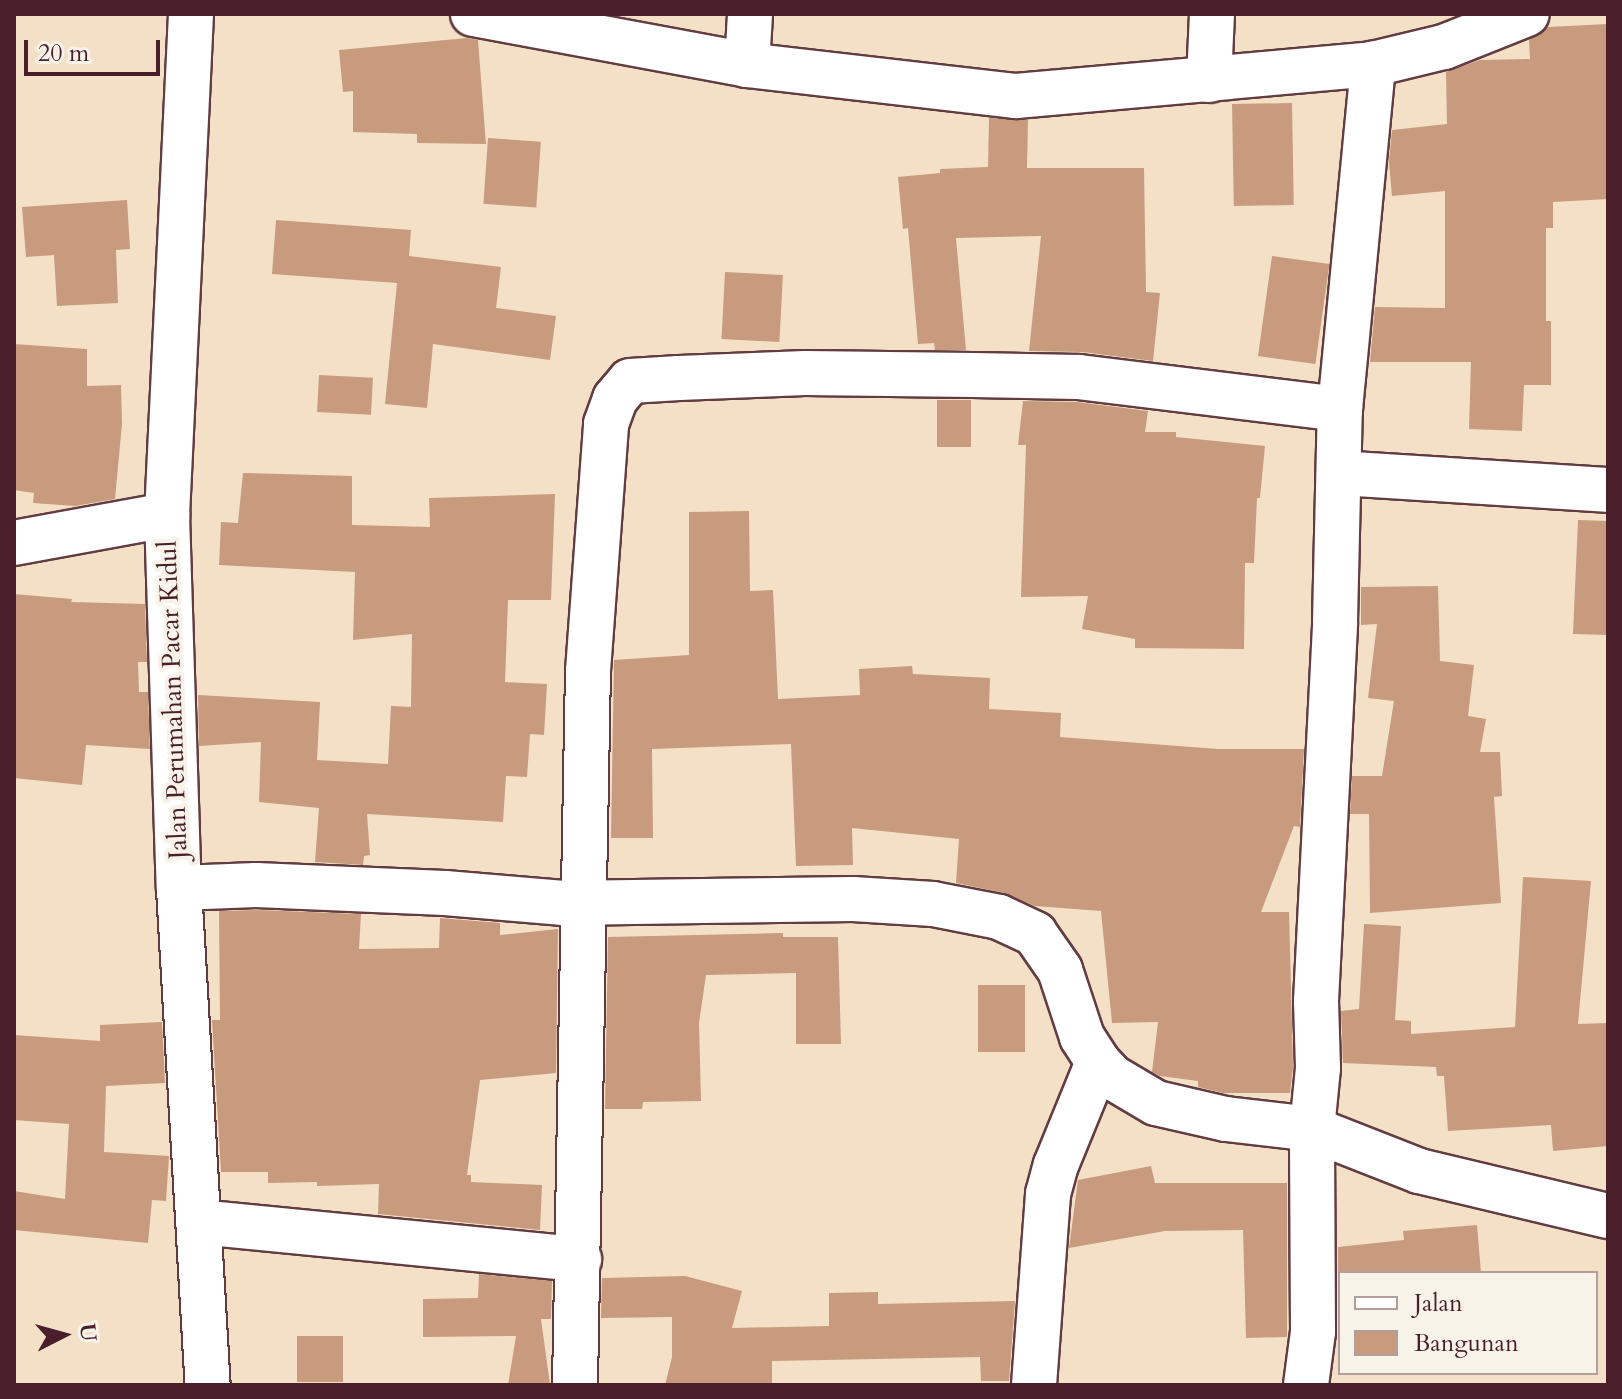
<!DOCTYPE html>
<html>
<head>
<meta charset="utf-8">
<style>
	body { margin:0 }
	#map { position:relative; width:1622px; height:1399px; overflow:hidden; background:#f3e0c6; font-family:Cardo,serif }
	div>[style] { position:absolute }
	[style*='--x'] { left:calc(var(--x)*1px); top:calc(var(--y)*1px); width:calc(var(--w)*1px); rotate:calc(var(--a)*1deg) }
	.building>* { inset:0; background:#c89b7e; transform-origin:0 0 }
	.roads { filter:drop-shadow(2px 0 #633c42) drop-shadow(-2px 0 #633c42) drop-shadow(0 2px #633c42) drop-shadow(0 -2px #633c42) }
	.minor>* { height:44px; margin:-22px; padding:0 22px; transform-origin:22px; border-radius:22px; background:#fff }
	span { translate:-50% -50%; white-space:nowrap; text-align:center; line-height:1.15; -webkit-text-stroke:8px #f7f3e8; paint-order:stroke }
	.street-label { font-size:26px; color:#4a1f2b }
	.frame { position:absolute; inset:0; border:16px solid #4a1f2b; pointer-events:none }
	.legend { position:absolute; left:1338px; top:1271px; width:260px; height:104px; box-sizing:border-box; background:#f7f3e8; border:2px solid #b29e9c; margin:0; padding:10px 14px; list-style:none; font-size:24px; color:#4a1f2b }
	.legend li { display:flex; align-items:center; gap:16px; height:40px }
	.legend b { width:40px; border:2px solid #b29e9c }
	.north { position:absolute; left:24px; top:1295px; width:80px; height:80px; -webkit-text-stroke:6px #f7f3e8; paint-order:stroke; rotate:84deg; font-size:22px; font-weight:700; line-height:32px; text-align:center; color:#4a1f2b }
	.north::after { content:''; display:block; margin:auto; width:28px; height:36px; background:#4a1f2b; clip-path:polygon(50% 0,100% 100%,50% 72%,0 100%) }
	.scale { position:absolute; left:24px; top:40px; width:136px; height:36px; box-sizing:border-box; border:4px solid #4a1f2b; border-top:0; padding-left:10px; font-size:24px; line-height:28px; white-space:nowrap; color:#4a1f2b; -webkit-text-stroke:6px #f7f3e8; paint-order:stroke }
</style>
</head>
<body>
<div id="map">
	<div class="building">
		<i style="clip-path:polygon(1608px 24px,1608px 199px,1553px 202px,1553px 228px,1546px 228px,1546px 321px,1551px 321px,1551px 385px,1524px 385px,1522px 431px,1469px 429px,1471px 362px,1370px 362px,1375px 307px,1445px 308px,1445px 191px,1392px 196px,1389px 162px,1392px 130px,1447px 124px,1446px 72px,1480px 60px,1530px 59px,1529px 40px,1548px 27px)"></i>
		<i style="clip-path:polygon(467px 38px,478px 40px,486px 144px,417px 143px,417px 134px,353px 132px,353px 91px,343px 92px,339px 50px)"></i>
		<i style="left:1292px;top:103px;width:102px;height:60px;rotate:89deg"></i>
		<i style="clip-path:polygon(989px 118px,1028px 120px,1027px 168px,1144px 168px,1146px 292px,1160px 293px,1153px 361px,1082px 352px,1029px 351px,1041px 236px,956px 238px,966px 350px,935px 350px,934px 343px,918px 344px,908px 228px,903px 229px,898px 177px,940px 173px,940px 169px,988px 167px)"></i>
		<i style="left:488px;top:138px;width:53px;height:66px;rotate:4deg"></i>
		<i style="clip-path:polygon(127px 200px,130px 249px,116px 250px,118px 303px,57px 306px,54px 255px,26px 257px,22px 207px)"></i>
		<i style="clip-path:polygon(276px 220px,411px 230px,409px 256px,501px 267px,496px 308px,556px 316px,550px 360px,433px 344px,427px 408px,385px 404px,397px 283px,272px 274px)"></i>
		<i style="left:1272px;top:256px;width:58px;height:101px;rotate:8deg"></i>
		<i style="left:725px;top:272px;width:58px;height:67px;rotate:3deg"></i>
		<i style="clip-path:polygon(14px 344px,87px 349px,87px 386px,121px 385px,122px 424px,115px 499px,75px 506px,33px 503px,34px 493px,14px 490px)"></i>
		<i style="left:319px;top:375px;width:54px;height:37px;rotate:3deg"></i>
		<i style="left:937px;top:400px;width:34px;height:47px"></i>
		<i style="clip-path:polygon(1023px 401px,1077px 402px,1148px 411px,1145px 432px,1176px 432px,1176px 437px,1265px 446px,1260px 498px,1257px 498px,1254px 563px,1245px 563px,1244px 649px,1135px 648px,1135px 639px,1082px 629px,1088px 596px,1021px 597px,1026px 445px,1018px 445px)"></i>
		<i style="clip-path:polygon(243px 473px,352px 476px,352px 525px,430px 527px,429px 498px,555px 494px,551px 600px,508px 600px,505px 682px,547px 684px,544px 735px,530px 734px,527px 777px,506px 776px,503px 822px,367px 814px,370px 855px,364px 856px,363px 865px,315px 862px,319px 808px,259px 802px,261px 742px,199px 746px,198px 695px,320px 702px,317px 760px,388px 764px,391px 706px,411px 707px,412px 634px,353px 640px,355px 572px,219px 565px,221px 522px,238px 523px)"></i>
		<i style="clip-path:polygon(749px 511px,750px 591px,773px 590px,778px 699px,860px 695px,859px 669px,912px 666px,913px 674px,990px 678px,989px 709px,1061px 713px,1060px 737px,1218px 749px,1304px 749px,1300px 827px,1294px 826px,1261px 912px,1289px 912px,1293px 1067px,1290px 1093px,1223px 1093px,1198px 1087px,1198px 1081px,1160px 1076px,1152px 1072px,1158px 1022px,1112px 1023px,1101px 911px,1035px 906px,1004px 893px,956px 883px,959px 839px,852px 828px,853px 865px,796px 866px,791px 744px,652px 749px,653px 838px,611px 838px,614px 660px,689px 655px,689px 512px)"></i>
		<i style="clip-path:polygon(1578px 520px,1608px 521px,1608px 635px,1573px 634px)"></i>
		<i style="clip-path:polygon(1438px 586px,1440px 661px,1474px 665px,1468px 716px,1486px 719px,1480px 752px,1500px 752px,1502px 796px,1494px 797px,1501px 903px,1370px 913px,1369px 814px,1350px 814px,1352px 776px,1382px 776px,1394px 701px,1368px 698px,1377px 624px,1361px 625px,1361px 587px)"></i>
		<i style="clip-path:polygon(14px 594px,72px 599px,71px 602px,145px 604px,147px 662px,138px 662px,139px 692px,148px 692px,150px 749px,86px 745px,82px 785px,14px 778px)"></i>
		<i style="clip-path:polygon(1523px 877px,1591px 881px,1578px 1024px,1608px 1023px,1608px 1146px,1553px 1151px,1551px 1125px,1448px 1131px,1444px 1076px,1437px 1076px,1436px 1067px,1343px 1063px,1341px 1011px,1359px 1009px,1364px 924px,1401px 926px,1395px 1020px,1411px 1021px,1411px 1034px,1515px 1027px)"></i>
		<i style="clip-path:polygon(256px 910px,361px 914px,359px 949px,439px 948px,440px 918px,500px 923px,500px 935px,558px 929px,556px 1073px,480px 1080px,467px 1175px,471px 1175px,471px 1182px,542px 1185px,540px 1230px,378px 1214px,379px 1184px,317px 1186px,317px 1182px,268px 1183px,268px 1172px,221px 1172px,212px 1020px,220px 1020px,219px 911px)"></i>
		<i style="clip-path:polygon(783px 933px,783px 937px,838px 937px,841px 1044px,796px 1044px,796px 973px,706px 975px,699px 1023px,701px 1101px,643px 1102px,642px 1109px,605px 1109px,608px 937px)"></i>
		<i style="left:978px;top:985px;width:47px;height:67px"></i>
		<i style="clip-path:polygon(162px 1022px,165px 1083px,106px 1086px,104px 1152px,169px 1156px,166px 1201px,152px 1200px,148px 1243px,14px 1230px,14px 1191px,65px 1199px,69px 1124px,14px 1120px,14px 1035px,100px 1041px,100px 1025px)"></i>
		<i style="clip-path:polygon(1151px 1166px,1155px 1183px,1287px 1183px,1287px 1337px,1246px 1338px,1243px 1230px,1165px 1231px,1069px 1248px,1078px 1180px)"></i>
		<i style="clip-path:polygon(1477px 1225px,1481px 1273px,1340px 1273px,1340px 1336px,1338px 1336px,1338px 1247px,1404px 1240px,1403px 1231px)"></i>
		<i style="clip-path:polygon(479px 1274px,552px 1281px,551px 1319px,541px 1319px,550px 1385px,508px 1385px,516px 1336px,423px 1337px,423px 1299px,478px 1298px)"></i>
		<i style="clip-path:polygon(685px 1276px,742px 1291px,732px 1328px,829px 1326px,829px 1293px,878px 1292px,878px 1304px,1015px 1301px,1009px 1381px,981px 1381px,980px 1357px,772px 1361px,772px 1385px,665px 1385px,672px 1357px,672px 1317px,601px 1318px,602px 1278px)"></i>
		<i style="left:343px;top:1336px;width:46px;height:46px;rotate:90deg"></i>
	</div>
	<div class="roads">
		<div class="minor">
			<i style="--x:191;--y:14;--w:502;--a:92.74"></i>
			<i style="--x:167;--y:515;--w:373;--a:88.2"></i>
			<i style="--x:179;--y:888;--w:498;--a:86.7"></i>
			<i style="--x:473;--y:14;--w:279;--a:10.5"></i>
			<i style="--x:747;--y:65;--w:271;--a:6.6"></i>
			<i style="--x:1016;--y:96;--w:358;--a:-5.1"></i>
			<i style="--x:1373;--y:64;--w:73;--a:-13.5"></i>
			<i style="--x:1444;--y:47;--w:89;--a:-21.7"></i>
			<i style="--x:747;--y:65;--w:51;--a:-86.6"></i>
			<i style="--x:1209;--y:80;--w:66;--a:-87.4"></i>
			<i style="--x:1339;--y:473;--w:270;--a:3.6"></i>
			<i style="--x:14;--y:543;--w:156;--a:-10.4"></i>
			<i style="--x:179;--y:888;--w:77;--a:-2.2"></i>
			<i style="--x:256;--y:885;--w:189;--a:2.4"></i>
			<i style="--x:445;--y:893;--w:119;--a:4.8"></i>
			<i style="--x:564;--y:903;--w:289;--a:-0.8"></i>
			<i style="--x:853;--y:899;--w:80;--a:3.6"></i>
			<i style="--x:933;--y:904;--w:67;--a:11.1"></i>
			<i style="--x:999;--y:917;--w:40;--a:25"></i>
			<i style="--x:1035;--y:934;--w:44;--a:55.2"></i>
			<i style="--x:1060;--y:970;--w:71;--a:71.8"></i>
			<i style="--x:1082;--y:1037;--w:30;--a:57"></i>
			<i style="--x:1098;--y:1062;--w:21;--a:47"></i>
			<i style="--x:1112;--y:1077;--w:51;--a:30.6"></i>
			<i style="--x:1156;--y:1103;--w:72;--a:12.9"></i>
			<i style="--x:1226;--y:1119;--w:87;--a:6.6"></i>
			<i style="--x:1312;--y:1129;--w:115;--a:21.4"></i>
			<i style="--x:1419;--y:1171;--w:194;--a:13.4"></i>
			<i style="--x:199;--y:1222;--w:382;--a:5.6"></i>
			<i style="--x:575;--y:1385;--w:714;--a:-88.96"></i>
			<i style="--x:588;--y:671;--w:248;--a:-85.8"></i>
			<i style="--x:606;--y:424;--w:27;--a:-70"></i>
			<i style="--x:615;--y:399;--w:23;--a:-50"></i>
			<i style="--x:630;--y:381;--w:49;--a:-3.5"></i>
			<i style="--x:679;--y:378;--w:126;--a:-2.3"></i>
			<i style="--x:805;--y:373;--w:168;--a:0.7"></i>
			<i style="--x:973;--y:375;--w:106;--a:1.1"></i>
			<i style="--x:1079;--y:377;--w:263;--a:7"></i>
			<i style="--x:1034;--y:1385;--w:192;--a:-85.8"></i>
			<i style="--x:1048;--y:1194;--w:30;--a:-75"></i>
			<i style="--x:1056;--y:1165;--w:111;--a:-67.8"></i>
			<i style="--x:1306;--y:1385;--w:53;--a:-82.5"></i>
			<i style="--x:1313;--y:1332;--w:203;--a:-90.3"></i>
			<i style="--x:1312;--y:1129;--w:61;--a:-84.4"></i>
			<i style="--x:1318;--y:1068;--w:67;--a:-91.7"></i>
			<i style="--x:1316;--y:1001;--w:379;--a:-87.1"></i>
			<i style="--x:1335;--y:622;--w:213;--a:-88.7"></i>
			<i style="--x:1340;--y:409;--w:347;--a:-84.5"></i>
		</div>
	</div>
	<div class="street-label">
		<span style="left:173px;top:700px;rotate:-92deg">Jalan Perumahan Pacar Kidul</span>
	</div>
	<div class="frame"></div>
	<ul class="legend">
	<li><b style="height:10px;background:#fff"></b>Jalan</li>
	<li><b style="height:22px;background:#c89b7e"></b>Bangunan</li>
	</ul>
	<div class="north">U</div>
	<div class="scale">20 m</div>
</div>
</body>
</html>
